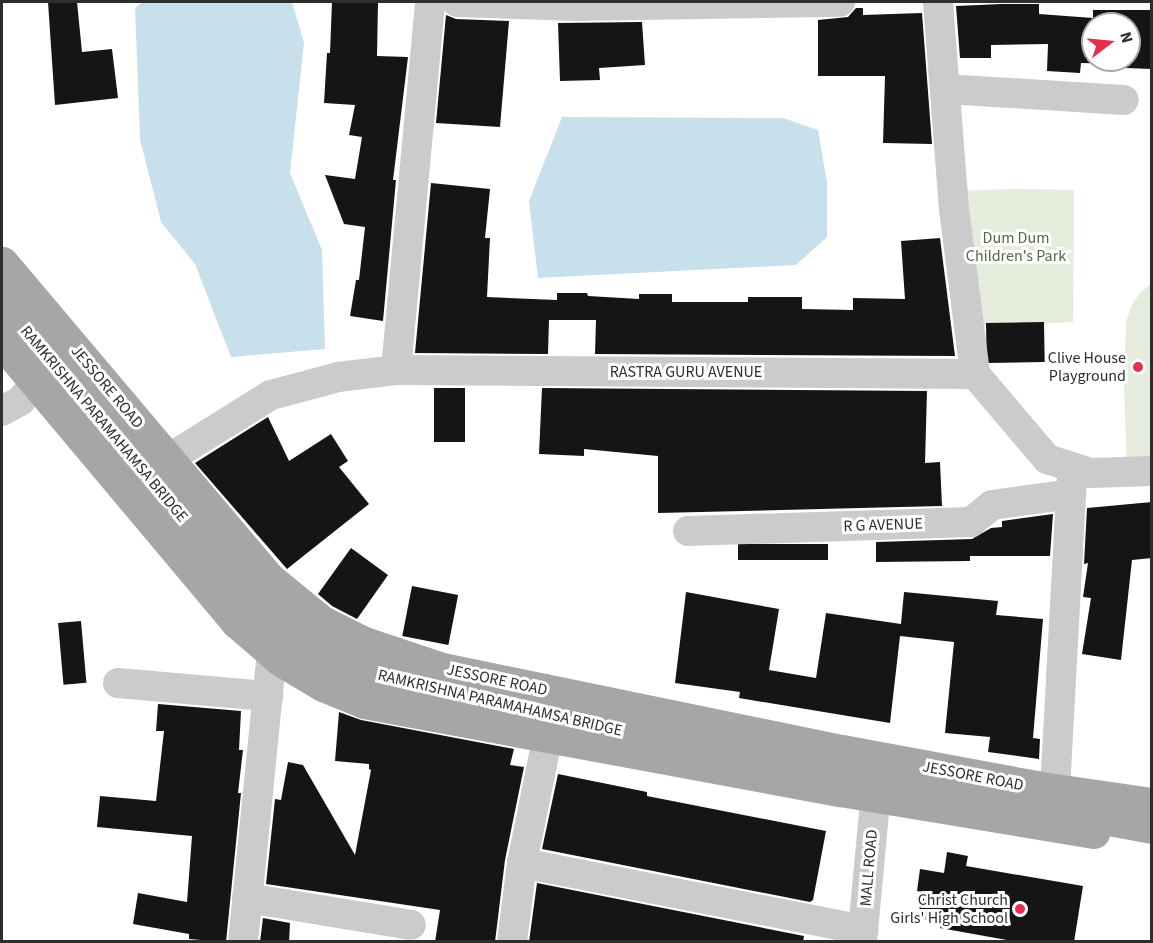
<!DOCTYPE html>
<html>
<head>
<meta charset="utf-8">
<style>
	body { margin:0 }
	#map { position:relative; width:1153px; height:943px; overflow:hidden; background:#fff; font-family:"Source Sans 3",sans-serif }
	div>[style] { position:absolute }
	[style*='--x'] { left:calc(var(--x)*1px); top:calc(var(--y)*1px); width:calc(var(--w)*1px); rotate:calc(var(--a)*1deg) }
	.green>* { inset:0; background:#e5ecdc }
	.water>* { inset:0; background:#c8e0ec }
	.building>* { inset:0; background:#151515; transform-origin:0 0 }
	.street>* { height:30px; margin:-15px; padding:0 15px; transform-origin:15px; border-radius:15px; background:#cbcbcb }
	.primary>* { height:33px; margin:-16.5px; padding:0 16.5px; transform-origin:16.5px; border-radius:16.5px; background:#a6a6a6 }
	.primary-bridge>* { height:33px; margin:-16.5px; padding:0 16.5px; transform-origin:16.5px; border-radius:16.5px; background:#a6a6a6 }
	.dots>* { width:16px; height:16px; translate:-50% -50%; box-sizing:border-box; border:3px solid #fff; border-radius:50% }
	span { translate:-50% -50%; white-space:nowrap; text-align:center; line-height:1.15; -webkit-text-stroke:6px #fff; paint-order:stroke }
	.park-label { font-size:16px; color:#546a3b }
	.poi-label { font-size:16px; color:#2e2e2e }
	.right { translate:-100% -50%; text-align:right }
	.street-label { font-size:16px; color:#2e2e2e }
	.frame { position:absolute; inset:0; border:3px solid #2e2e2e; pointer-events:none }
	.north { position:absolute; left:1081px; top:12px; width:60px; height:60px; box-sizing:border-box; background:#fff; border:2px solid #ababab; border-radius:50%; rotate:74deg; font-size:16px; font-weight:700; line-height:24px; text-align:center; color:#2e2e2e }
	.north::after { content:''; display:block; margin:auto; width:21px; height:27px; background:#e5304a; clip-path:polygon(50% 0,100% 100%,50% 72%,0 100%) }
</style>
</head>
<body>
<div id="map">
	<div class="green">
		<i style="clip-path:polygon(1016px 189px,1074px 190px,1073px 322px,969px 327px,953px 191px)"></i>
		<i style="clip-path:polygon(1151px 284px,1151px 464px,1127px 466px,1124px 388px,1126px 322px,1132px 304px,1141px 292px)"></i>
	</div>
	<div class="water">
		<i style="clip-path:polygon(142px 2px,292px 2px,304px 43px,290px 173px,322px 250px,325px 349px,231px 357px,195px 264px,161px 222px,140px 139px,135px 8px)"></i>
		<i style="clip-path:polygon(562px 117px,783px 118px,818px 130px,827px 183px,827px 237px,796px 265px,538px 278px,529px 201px)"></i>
	</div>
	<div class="building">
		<i style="clip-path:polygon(48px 2px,77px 2px,82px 52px,112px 49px,118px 98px,55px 105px)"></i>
		<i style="clip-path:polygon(332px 2px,378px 2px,377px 56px,408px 57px,393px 180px,396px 180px,383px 321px,350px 316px,356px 280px,359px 280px,365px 227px,344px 224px,325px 175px,355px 179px,362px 137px,349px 135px,355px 105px,324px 103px,327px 53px,330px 53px)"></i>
		<i style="clip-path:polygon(evenodd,1001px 4px,1039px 4px,1039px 14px,1093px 18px,1093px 10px,1152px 10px,1152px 69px,1125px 68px,1125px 64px,1081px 63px,1080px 73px,1047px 71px,1048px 44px,991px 45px,991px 58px,960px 58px,956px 6px,1001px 4px,1093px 24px,1129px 24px,1129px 60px,1093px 60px,1093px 24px)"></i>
		<i style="clip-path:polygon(856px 8px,863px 8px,863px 15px,922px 13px,932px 144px,883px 143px,885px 76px,818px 76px,818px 20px,848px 17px)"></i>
		<i style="clip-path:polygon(446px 15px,456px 19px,509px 21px,500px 127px,436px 123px)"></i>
		<i style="clip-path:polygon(642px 22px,645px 65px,599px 68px,600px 80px,560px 81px,558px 23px)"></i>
		<i style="clip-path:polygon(431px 183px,490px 189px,485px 238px,490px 238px,487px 297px,557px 300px,557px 293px,587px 293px,588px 296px,639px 299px,639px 294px,672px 294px,672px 302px,748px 302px,748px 297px,802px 297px,802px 309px,853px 310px,853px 298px,905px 299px,901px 241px,940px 238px,955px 356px,595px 354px,596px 320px,549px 320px,548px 354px,415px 353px)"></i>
		<i style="left:1044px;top:322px;width:40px;height:58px;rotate:89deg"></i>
		<i style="left:434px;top:388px;width:31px;height:54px"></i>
		<i style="clip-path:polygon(542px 388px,927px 391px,925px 463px,940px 462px,942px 506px,658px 513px,658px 456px,584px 449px,584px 456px,539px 454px)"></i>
		<i style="clip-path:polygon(268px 417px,289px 461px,331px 434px,348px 461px,339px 467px,369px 504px,287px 569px,195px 463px)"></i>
		<i style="clip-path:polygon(1152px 502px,1152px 558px,1132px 560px,1121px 660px,1082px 654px,1091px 598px,1083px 597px,1088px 563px,1084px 564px,1087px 508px)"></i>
		<i style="clip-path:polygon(1053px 514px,1050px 556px,970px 556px,970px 561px,876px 562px,876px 542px,972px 539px,991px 528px,1002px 527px,1002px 521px)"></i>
		<i style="left:828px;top:544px;width:16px;height:90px;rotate:90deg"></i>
		<i style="clip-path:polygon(351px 548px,388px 575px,357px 619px,332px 606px,318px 594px)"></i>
		<i style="left:412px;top:586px;width:47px;height:51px;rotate:11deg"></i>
		<i style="clip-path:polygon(686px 592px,779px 609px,769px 670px,816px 678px,826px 613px,901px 624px,904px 592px,998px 601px,996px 615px,1043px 619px,1033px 738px,1040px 739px,1039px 759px,988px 752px,990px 737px,945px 733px,954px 642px,900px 636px,890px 723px,739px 698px,740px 692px,675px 683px)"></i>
		<i style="left:81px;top:621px;width:62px;height:23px;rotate:85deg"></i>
		<i style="clip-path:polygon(158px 704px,241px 711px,239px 750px,243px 750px,238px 793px,241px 793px,226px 942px,189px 939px,189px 934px,133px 924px,138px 893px,187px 902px,192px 836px,97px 827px,100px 796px,156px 801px,164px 731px,156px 731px)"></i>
		<i style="clip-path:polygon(339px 712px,361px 720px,514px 749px,510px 765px,524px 767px,505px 860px,495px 942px,435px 942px,440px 910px,266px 884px,275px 799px,281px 800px,288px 762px,303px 765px,355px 855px,371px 770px,369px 769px,369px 764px,335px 761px)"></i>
		<i style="clip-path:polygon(558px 774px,647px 792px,647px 796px,826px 831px,813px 900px,810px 902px,542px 849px)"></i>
		<i style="clip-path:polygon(947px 852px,968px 856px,966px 866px,1083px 886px,1074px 942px,1018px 942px,940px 928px,941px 922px,918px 918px,922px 892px,917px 891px,920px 869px,944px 873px)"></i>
		<i style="clip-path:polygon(537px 883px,804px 936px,803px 942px,529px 942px)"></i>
		<i style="clip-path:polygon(263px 918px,290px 923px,289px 942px,260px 942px)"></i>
	</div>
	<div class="street">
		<i style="--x:457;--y:2;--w:120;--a:1.9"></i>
		<i style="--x:577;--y:6;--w:263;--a:-0.9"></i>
		<i style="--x:938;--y:2;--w:208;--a:85.6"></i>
		<i style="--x:954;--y:209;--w:166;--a:82.7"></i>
		<i style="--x:975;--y:374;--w:111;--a:49.7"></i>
		<i style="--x:1047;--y:459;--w:46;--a:17.7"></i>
		<i style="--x:1091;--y:473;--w:61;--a:-1.9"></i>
		<i style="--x:945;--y:89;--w:179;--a:3.5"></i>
		<i style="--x:396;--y:370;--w:370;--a:-84.7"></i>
		<i style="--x:2;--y:411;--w:21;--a:-29"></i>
		<i style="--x:20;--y:401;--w:24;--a:-48"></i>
		<i style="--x:168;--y:459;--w:121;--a:-31.9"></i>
		<i style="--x:271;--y:395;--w:69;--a:-15"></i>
		<i style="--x:338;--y:377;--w:58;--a:-6.9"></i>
		<i style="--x:396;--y:370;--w:579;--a:0.4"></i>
		<i style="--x:688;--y:531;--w:283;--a:-1.8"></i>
		<i style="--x:971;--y:522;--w:27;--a:-39"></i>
		<i style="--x:992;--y:505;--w:80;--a:-7.9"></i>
		<i style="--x:118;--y:683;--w:151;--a:5"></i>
		<i style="--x:1055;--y:790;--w:315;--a:-86.9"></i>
		<i style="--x:522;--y:863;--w:348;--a:11.1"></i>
		<i style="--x:247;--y:898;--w:166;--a:9.3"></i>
		<i style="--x:243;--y:942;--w:291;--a:-84.3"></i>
		<i style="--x:272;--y:652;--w:21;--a:-65"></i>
		<i style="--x:512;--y:942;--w:80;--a:-82.8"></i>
		<i style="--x:522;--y:863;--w:131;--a:-78.5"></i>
		<i style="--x:862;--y:942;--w:141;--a:-84.7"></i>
		<i style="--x:875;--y:802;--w:7;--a:-106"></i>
	</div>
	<div class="primary">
		<i style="--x:2;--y:263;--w:412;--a:49.8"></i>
		<i style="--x:268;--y:578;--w:70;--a:39.2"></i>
		<i style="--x:322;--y:622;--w:47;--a:26.6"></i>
		<i style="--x:364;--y:643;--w:82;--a:18.4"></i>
		<i style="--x:442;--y:669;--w:104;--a:11.6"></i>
		<i style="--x:544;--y:690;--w:304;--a:11.6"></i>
		<i style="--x:842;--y:751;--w:202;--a:10.5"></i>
		<i style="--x:1041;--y:788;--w:112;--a:8.2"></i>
		<i style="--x:2;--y:342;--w:366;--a:50"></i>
		<i style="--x:237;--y:622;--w:58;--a:40.8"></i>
		<i style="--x:281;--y:660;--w:49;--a:30.8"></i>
		<i style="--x:323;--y:685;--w:44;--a:22.5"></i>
		<i style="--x:364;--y:702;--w:484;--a:10.5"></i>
		<i style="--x:840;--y:790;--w:257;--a:9.4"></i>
	</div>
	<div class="primary-bridge">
		<i style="--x:2;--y:302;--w:399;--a:50.1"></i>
		<i style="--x:258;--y:608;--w:53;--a:38.8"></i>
		<i style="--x:299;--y:641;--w:46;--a:26"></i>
		<i style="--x:340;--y:661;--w:48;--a:20.7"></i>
		<i style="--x:385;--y:678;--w:188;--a:12.9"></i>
		<i style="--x:568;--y:720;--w:594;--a:10.38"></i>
	</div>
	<div class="dots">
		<i style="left:1138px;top:367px;background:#e5304a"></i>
		<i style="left:1020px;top:909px;background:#e5304a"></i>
	</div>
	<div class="park-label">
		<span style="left:1016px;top:247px">Dum Dum<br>Children's Park</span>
	</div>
	<div class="poi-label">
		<span class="right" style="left:1126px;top:367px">Clive House<br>Playground</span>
		<span class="right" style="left:1008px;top:909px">Christ Church<br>Girls' High School</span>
	</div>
	<div class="street-label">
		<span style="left:686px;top:372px">RASTRA GURU AVENUE</span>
		<span style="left:107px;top:387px;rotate:50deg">JESSORE ROAD</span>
		<span style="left:104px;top:424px;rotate:50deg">RAMKRISHNA PARAMAHAMSA BRIDGE</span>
		<span style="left:883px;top:525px;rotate:-2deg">R G AVENUE</span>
		<span style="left:497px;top:680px;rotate:12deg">JESSORE ROAD</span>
		<span style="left:500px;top:703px;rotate:13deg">RAMKRISHNA PARAMAHAMSA BRIDGE</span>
		<span style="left:973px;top:776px;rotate:11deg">JESSORE ROAD</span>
		<span style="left:869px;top:868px;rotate:-85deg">MALL ROAD</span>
	</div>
	<div class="frame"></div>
	<div class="north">N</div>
</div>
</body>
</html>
